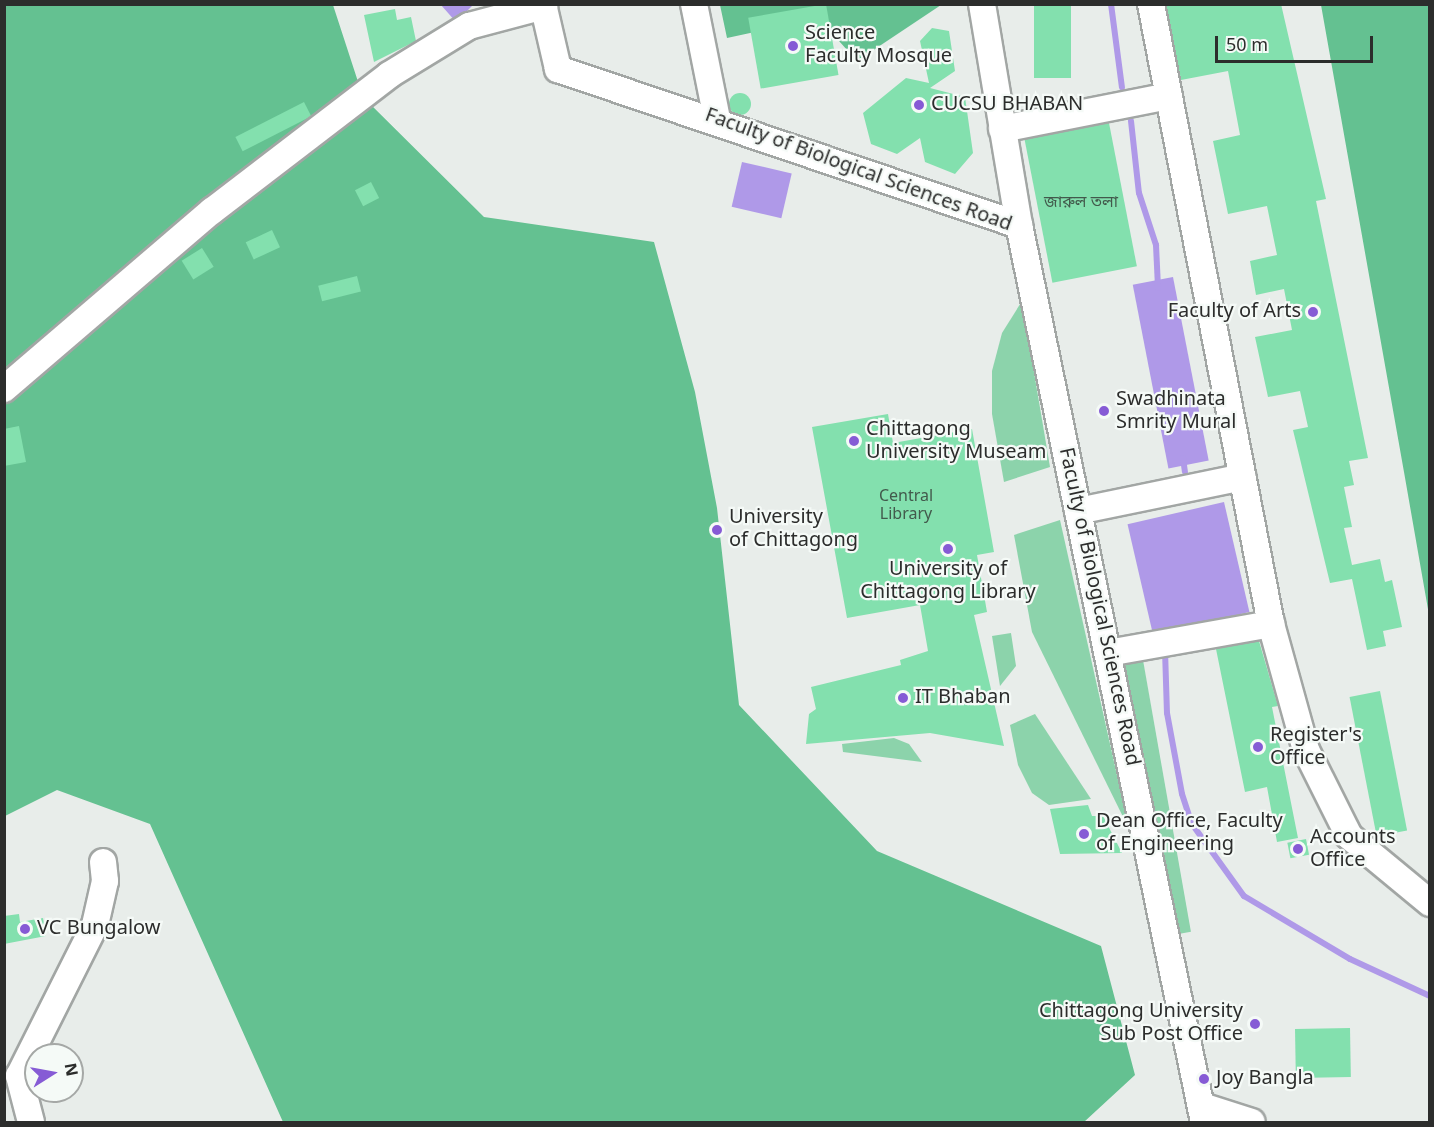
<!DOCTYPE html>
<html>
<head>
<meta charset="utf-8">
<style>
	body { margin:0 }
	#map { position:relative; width:1434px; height:1127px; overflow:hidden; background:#e8edea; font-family:Georgia,"Noto Sans Bengali",serif }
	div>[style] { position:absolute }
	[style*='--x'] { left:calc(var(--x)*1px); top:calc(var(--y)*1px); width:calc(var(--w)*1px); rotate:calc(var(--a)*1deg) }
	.green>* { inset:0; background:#8cd3ab; transform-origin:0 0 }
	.forest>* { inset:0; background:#64c191 }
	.water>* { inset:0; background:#af99e8; transform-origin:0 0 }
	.stream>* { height:6px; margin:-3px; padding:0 3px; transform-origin:3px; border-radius:3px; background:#af99e8 }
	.building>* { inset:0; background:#83e0ae; transform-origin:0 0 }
	.round { border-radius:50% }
	.roads { filter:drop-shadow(2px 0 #a2a6a4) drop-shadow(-2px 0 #a2a6a4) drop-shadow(0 2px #a2a6a4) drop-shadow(0 -2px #a2a6a4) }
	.minor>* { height:26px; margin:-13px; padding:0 13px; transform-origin:13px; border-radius:13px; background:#fff }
	.dots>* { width:16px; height:16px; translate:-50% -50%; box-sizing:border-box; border:3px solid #f5faf7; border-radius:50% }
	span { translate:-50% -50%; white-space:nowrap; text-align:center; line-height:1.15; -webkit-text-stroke:4.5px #f5faf7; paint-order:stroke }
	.number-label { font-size:16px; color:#425a4c }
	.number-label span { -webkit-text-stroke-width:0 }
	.poi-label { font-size:20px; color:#2c2d2c }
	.left { translate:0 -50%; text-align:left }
	.right { translate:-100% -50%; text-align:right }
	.street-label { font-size:20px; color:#2c2d2c }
	.frame { position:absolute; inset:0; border:6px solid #2c2d2c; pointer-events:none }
	.north { position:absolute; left:24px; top:1043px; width:60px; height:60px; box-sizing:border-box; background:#f5faf7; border:2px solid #a5a8a6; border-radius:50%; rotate:79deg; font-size:16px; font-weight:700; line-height:24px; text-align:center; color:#2c2d2c }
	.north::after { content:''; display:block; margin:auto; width:21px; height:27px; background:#865bd5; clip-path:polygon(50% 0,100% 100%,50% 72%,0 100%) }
	.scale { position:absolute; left:1215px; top:36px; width:158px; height:27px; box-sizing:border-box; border:3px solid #2c2d2c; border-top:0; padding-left:8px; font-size:18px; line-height:21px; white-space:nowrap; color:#2c2d2c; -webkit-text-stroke:4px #f5faf7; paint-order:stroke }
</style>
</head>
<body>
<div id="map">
	<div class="green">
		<i style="clip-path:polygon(1022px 301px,1050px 467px,1004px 482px,992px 414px,992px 371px,1002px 333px)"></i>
		<i style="clip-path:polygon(1060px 520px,1129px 829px,1032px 632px,1014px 535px)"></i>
		<i style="clip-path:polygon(1011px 633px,1016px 666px,1000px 686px,992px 636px)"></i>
		<i style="left:1143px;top:660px;width:276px;height:24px;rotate:80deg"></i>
		<i style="clip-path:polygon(1035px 714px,1091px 799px,1049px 805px,1032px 793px,1018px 765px,1010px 725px)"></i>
		<i style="clip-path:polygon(894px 738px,909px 744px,922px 762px,843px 752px,842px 744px)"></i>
	</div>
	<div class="forest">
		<i style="clip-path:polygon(5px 5px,333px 5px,363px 97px,484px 217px,654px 242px,695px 392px,717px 508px,739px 705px,877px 851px,1101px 946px,1135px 1075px,1084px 1122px,283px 1122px,150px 824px,57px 790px,5px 816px)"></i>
		<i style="clip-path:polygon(720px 5px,941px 5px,857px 61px,839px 41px,792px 24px,727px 38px)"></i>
		<i style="clip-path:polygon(1321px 5px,1429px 5px,1429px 615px,1404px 472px)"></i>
	</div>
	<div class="water">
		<i style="clip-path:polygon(441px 5px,473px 5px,456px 22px)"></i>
		<i style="left:742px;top:162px;width:51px;height:46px;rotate:13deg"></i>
		<i style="left:1173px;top:277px;width:187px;height:41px;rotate:79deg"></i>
		<i style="left:1224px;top:502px;width:113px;height:99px;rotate:77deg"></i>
	</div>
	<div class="stream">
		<i style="--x:1111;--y:4;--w:84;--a:82.5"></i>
		<i style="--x:1131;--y:121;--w:72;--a:83.7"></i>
		<i style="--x:1139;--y:193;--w:55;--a:71.9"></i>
		<i style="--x:1156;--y:245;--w:43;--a:87.3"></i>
		<i style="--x:1183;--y:458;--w:14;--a:82"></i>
		<i style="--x:1165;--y:650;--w:63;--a:88.2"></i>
		<i style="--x:1167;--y:713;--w:82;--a:79.5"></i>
		<i style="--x:1182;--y:794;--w:32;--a:72"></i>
		<i style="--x:1192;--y:824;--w:89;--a:54.2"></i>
		<i style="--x:1244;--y:896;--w:123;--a:30.7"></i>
		<i style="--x:1350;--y:959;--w:88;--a:24.8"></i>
	</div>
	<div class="building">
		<i style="left:826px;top:4px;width:72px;height:79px;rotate:80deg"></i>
		<i style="left:1034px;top:4px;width:37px;height:74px"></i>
		<i style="clip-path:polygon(1166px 4px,1281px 4px,1326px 199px,1316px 201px,1368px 458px,1349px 461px,1354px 485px,1344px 487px,1352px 527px,1344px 528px,1352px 565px,1380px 559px,1385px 582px,1392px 580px,1402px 627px,1383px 631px,1386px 646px,1367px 650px,1352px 579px,1330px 583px,1293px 430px,1308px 427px,1300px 391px,1268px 397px,1255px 337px,1292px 330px,1284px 289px,1256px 295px,1250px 261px,1277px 255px,1267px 206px,1228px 214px,1213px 141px,1240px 135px,1228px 71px,1181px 80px)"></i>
		<i style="clip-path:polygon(395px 9px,397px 20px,411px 17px,416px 41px,374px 62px,364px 15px)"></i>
		<i style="clip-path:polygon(932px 28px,949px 31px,955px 71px,930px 88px,965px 97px,973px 153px,955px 174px,925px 162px,920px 138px,897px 154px,871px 144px,863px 113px,906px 78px,929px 83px,920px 41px)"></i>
		<i class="round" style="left:729px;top:93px;width:22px;height:22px"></i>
		<i style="left:304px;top:102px;width:16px;height:77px;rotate:63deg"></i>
		<i style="left:1109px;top:123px;width:146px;height:86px;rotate:79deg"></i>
		<i style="left:371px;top:182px;width:18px;height:18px;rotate:63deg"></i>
		<i style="left:272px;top:230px;width:19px;height:29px;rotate:65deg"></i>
		<i style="left:202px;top:248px;width:22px;height:24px;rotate:58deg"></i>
		<i style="left:357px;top:276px;width:16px;height:40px;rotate:76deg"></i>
		<i style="clip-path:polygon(888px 414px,893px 443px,972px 429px,994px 552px,977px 555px,987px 612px,974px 615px,1004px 746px,930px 733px,806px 744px,809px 714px,816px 709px,811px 687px,901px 665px,900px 660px,928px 651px,920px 605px,847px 618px,812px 427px)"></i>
		<i style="clip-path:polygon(19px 426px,26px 462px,4px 466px,4px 429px)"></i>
		<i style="clip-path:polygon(1259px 641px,1278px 706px,1272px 707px,1298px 838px,1277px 842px,1267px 787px,1245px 792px,1216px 649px)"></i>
		<i style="left:1380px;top:691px;width:142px;height:31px;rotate:79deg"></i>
		<i style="clip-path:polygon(1088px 805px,1092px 816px,1103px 816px,1122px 853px,1060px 854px,1050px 809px)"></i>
		<i style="left:1306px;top:839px;width:16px;height:19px;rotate:79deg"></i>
		<i style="clip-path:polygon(19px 914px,20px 922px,43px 918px,46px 936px,4px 944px,4px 916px)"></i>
		<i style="left:1350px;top:1028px;width:49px;height:55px;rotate:89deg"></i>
	</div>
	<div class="roads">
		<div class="minor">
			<i style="--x:543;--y:4;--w:67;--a:77"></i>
			<i style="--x:558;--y:69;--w:487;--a:18.7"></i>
			<i style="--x:694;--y:4;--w:117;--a:78.7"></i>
			<i style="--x:982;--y:4;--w:224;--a:80.5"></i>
			<i style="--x:1019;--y:225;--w:916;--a:78.35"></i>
			<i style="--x:1151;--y:4;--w:632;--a:79.05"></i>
			<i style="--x:1271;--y:624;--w:131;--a:74.5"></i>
			<i style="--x:1306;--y:750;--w:96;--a:63.4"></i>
			<i style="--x:1349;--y:836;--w:105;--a:39.6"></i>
			<i style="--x:1002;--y:129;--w:170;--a:-11.2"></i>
			<i style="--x:4;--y:389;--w:274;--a:-40.6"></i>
			<i style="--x:212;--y:211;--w:223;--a:-37.5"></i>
			<i style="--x:389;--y:75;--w:94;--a:-31.5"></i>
			<i style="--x:469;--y:26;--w:78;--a:-14.9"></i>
			<i style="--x:1078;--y:511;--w:168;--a:-11.6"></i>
			<i style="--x:1108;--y:653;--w:166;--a:-10.1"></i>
			<i style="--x:1202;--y:1106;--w:52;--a:17.7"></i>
			<i style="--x:31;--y:1122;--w:48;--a:-104.6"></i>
			<i style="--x:19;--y:1076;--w:169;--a:-63.3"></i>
			<i style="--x:95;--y:925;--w:45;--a:-77.2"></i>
			<i style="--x:105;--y:881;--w:19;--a:-96"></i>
		</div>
	</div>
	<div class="dots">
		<i style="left:793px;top:46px;background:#865bd5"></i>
		<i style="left:919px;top:105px;background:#865bd5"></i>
		<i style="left:1313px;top:312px;background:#865bd5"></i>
		<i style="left:1104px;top:411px;background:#865bd5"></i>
		<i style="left:854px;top:441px;background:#865bd5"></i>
		<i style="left:717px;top:530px;background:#865bd5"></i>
		<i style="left:948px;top:549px;background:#865bd5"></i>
		<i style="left:903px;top:698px;background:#865bd5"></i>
		<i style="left:1258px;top:747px;background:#865bd5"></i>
		<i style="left:1084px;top:834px;background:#865bd5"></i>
		<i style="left:1298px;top:849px;background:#865bd5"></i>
		<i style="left:25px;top:929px;background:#865bd5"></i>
		<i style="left:1255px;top:1024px;background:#865bd5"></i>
		<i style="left:1204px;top:1079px;background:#865bd5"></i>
	</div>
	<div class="number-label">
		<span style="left:1081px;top:203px">জারুল তলা</span>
		<span style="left:906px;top:506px">Central<br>Library</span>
	</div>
	<div class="poi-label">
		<span class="left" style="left:805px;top:46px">Science<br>Faculty Mosque</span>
		<span class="left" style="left:931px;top:105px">CUCSU BHABAN</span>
		<span class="right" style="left:1301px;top:312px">Faculty of Arts</span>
		<span class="left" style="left:1116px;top:412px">Swadhinata<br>Smrity Mural</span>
		<span class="left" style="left:866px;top:442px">Chittagong<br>University Museam</span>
		<span class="left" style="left:729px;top:530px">University<br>of Chittagong</span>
		<span style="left:948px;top:582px">University of<br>Chittagong Library</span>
		<span class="left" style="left:915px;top:698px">IT Bhaban</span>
		<span class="left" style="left:1270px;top:748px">Register's<br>Office</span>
		<span class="left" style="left:1096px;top:834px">Dean Office, Faculty<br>of Engineering</span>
		<span class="left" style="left:1310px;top:850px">Accounts<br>Office</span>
		<span class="left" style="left:37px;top:929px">VC Bungalow</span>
		<span class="right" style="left:1243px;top:1024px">Chittagong University<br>Sub Post Office</span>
		<span class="left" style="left:1216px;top:1079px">Joy Bangla</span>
	</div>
	<div class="street-label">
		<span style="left:858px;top:171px;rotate:20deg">Faculty of Biological Sciences Road</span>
		<span style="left:1098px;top:607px;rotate:78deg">Faculty of Biological Sciences Road</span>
	</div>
	<div class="frame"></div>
	<div class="north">N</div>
	<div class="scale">50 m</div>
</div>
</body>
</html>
